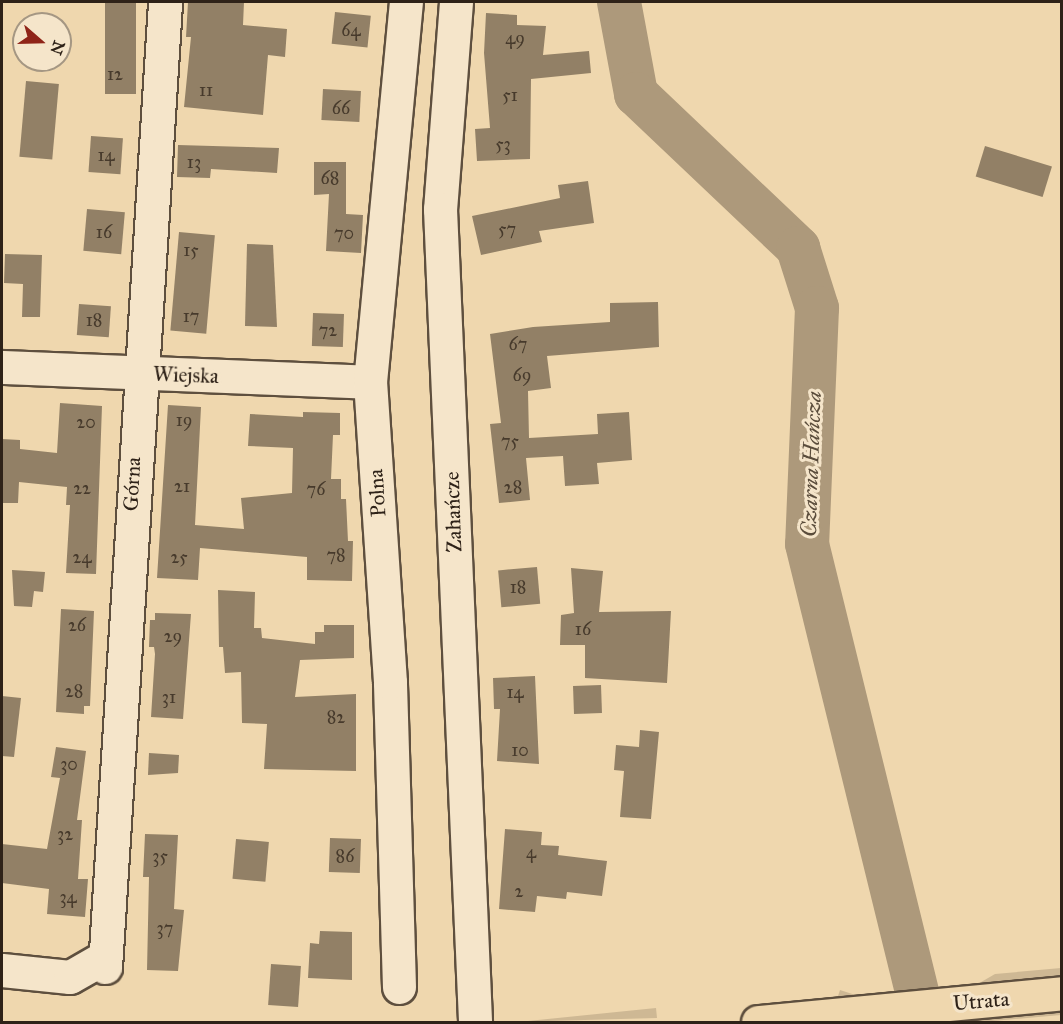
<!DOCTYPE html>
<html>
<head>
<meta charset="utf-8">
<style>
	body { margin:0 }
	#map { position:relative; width:1063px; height:1024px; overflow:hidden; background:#efd7ae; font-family:"IM FELL Great Primer",serif }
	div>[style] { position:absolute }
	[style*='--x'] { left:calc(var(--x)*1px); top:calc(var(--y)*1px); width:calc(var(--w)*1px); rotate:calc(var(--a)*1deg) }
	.green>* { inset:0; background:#ceb894; transform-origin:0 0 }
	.river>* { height:44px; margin:-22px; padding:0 22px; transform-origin:22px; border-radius:22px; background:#ad997b }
	.building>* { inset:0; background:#928066; transform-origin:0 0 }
	.roads { filter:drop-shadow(2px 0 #5e4f3e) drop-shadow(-2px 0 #5e4f3e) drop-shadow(0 2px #5e4f3e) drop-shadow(0 -2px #5e4f3e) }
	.minor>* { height:33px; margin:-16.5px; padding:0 16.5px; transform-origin:16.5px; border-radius:16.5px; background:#f5e5ca }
	.major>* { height:33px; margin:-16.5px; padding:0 16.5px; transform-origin:16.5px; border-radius:16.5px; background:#efd7ae }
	span { translate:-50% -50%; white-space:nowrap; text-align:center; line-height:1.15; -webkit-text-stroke:6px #f5e5ca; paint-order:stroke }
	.number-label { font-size:18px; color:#473a2c }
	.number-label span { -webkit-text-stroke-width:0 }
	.street-label { font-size:21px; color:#2e2218 }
	.water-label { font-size:22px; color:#5a4c3b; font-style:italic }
	.frame { position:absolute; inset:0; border:3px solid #2e2218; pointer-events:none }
	.north { position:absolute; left:12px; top:12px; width:60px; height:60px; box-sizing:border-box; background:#f5e5ca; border:2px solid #a59783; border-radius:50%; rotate:110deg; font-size:16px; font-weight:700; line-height:24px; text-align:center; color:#2e2218 }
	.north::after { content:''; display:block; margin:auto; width:21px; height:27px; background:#8f2418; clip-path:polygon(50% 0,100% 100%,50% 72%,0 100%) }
</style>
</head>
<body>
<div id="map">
	<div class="green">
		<i style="clip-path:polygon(1061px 968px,1061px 978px,976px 985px,995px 974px)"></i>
		<i style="left:840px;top:990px;width:25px;height:182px;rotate:18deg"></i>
		<i style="clip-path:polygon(1061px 1006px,1061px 1015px,981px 1022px,955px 1022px,954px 1017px)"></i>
		<i style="clip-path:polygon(656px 1008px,657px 1018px,512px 1022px,528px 1021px)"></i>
	</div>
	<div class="river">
		<i style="--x:619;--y:2;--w:94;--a:79.5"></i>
		<i style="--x:636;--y:94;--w:224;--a:43.5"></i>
		<i style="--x:798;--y:248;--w:63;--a:72.4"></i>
		<i style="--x:817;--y:308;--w:236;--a:92.4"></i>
		<i style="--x:807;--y:544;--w:492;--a:76.2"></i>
	</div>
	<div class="building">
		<i style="left:105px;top:2px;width:31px;height:92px"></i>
		<i style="clip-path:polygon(188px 2px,244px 2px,243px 25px,287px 29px,285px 57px,268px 55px,263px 115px,184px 107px,191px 37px,186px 37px)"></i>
		<i style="left:335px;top:12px;width:36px;height:32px;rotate:6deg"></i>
		<i style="clip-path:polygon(486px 13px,517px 15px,517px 25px,546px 26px,543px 55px,589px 51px,591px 73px,531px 79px,530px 159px,477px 161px,475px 129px,490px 128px,484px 53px)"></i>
		<i style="left:26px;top:81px;width:33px;height:76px;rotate:5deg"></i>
		<i style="left:323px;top:89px;width:38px;height:31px;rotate:3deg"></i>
		<i style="left:91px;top:136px;width:32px;height:36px;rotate:4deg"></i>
		<i style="clip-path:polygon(178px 145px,279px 148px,277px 173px,211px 169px,210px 178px,177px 177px)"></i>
		<i style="left:985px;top:146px;width:70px;height:32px;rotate:17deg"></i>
		<i style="clip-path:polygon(314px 162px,346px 162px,346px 214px,363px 215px,361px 253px,326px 251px,329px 194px,314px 195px)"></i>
		<i style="clip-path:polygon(588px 181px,594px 223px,539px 231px,542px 242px,481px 255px,472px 216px,560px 198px,558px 185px)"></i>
		<i style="left:87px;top:209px;width:38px;height:42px;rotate:5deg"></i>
		<i style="left:179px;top:232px;width:36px;height:99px;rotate:5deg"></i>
		<i style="clip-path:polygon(247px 244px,273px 245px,277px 327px,245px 326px)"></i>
		<i style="clip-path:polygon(5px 254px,42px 255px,40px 317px,22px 317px,23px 284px,4px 283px)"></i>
		<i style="clip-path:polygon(658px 302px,659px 347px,547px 356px,551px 388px,528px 391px,529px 438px,598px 434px,597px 414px,629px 412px,632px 460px,597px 463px,599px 484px,565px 486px,563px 456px,526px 458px,530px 500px,499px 503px,490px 424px,501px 423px,490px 334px,533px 327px,610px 322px,610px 303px)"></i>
		<i style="left:79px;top:304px;width:32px;height:31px;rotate:4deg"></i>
		<i style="left:313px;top:313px;width:31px;height:33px;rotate:2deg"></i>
		<i style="clip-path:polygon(60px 403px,102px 406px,96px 574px,66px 573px,70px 505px,66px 505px,67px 487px,19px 482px,18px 503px,2px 503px,2px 439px,20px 440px,20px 449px,57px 453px)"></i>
		<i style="clip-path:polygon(168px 405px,201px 407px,195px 525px,244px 529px,241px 498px,292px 493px,293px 448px,248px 446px,250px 414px,303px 417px,303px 412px,340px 413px,340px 435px,333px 435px,331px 479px,341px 479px,341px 499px,346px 499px,348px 541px,353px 541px,352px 581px,307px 580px,307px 557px,200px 548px,198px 580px,157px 578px)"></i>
		<i style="left:537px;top:567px;width:37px;height:39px;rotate:85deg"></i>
		<i style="clip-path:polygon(571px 568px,603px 571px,599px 612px,671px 611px,667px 683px,585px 678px,585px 645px,560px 645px,561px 615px,574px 613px)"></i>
		<i style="clip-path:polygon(12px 570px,45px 572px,43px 592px,34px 591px,32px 607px,14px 606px)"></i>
		<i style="clip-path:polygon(218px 590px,255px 592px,254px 628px,261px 628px,262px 638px,315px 644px,315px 632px,324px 632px,324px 625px,354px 625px,354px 658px,300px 660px,295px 697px,356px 694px,356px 771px,264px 769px,267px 724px,242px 723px,241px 672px,225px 673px,223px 647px,219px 647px)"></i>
		<i style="clip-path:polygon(61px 609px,94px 611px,90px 706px,84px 706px,84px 714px,56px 712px)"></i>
		<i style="clip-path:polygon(155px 613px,191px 614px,183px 719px,151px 717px,155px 654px,154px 647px,149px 647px,150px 620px,155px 620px)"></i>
		<i style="clip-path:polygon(535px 676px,539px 764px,497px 761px,500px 709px,494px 709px,493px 678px)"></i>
		<i style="left:601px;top:685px;width:28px;height:28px;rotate:88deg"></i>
		<i style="clip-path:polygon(2px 696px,21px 698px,14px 757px,2px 756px)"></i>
		<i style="clip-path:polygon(640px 730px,659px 732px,651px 819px,620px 817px,624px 771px,614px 770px,616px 745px,639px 747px)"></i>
		<i style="clip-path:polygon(56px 747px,86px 751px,77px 820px,82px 820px,78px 879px,88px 879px,85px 917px,47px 914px,49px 889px,2px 883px,2px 844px,47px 849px,60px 778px,51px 777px)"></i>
		<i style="clip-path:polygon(149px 753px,179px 755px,178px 773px,148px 775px)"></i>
		<i style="clip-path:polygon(505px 829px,542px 832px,541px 845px,559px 846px,558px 855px,607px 861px,602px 896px,567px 892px,566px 899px,537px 896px,535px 912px,499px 909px)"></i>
		<i style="clip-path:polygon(145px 834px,178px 835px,174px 909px,184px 910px,178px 971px,147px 970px,149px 877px,143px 877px)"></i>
		<i style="left:330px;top:838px;width:31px;height:34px;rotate:2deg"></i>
		<i style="left:236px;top:839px;width:33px;height:40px;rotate:5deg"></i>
		<i style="clip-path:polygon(320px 931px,352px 932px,352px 980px,308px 978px,310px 943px,319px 944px)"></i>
		<i style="left:271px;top:964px;width:30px;height:41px;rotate:4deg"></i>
	</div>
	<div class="roads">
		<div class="minor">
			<i style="--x:456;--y:2;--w:208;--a:94.4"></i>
			<i style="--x:440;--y:209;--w:814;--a:87.53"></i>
			<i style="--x:2;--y:367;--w:368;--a:2.3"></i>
			<i style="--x:105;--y:967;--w:967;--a:-86.44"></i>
			<i style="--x:2;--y:970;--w:68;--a:5.9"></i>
			<i style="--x:70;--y:977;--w:40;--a:-29.7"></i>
			<i style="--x:399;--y:987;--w:305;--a:-91.7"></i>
			<i style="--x:390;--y:682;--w:301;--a:-93.8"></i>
			<i style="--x:370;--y:382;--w:382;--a:-84.6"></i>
		</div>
		<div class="major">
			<i style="--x:758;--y:1022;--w:305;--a:-5.4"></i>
		</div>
	</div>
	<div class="number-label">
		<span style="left:351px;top:30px">64</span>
		<span style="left:515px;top:38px">49</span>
		<span style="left:115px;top:74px">12</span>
		<span style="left:206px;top:90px">11</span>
		<span style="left:510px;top:95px">51</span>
		<span style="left:341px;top:108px">66</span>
		<span style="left:503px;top:144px">53</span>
		<span style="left:106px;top:155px">14</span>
		<span style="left:194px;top:162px">13</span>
		<span style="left:330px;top:178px">68</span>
		<span style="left:507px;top:229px">57</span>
		<span style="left:104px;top:232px">16</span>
		<span style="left:344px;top:233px">70</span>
		<span style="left:191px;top:250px">15</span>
		<span style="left:191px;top:316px">17</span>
		<span style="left:94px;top:320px">18</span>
		<span style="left:328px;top:330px">72</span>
		<span style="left:518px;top:344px">67</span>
		<span style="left:522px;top:375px">69</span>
		<span style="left:184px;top:420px">19</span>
		<span style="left:86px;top:422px">20</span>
		<span style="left:510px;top:441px">75</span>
		<span style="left:182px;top:486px">21</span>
		<span style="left:513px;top:487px">28</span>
		<span style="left:82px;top:488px">22</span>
		<span style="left:316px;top:489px">76</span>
		<span style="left:336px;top:555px">78</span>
		<span style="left:82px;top:557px">24</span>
		<span style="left:179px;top:557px">25</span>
		<span style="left:518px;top:587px">18</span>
		<span style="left:77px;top:625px">26</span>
		<span style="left:583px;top:629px">16</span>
		<span style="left:173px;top:636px">29</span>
		<span style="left:74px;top:691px">28</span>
		<span style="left:515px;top:692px">14</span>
		<span style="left:169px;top:697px">31</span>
		<span style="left:336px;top:717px">82</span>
		<span style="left:520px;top:750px">10</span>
		<span style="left:69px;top:764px">30</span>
		<span style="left:65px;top:834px">32</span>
		<span style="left:531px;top:852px">4</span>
		<span style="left:160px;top:856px">35</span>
		<span style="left:345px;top:856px">86</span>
		<span style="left:519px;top:891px">2</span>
		<span style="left:68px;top:897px">34</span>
		<span style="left:165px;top:928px">37</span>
	</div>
	<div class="street-label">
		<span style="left:186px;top:375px;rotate:2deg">Wiejska</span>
		<span style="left:132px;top:484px;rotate:-87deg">Górna</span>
		<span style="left:377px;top:493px;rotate:-94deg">Polna</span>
		<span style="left:453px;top:512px;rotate:-92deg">Zahańcze</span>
		<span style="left:981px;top:1001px;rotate:-5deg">Utrata</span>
	</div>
	<div class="water-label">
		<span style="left:811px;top:464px;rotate:-88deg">Czarna Hańcza</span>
	</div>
	<div class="frame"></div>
	<div class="north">N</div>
</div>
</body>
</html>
